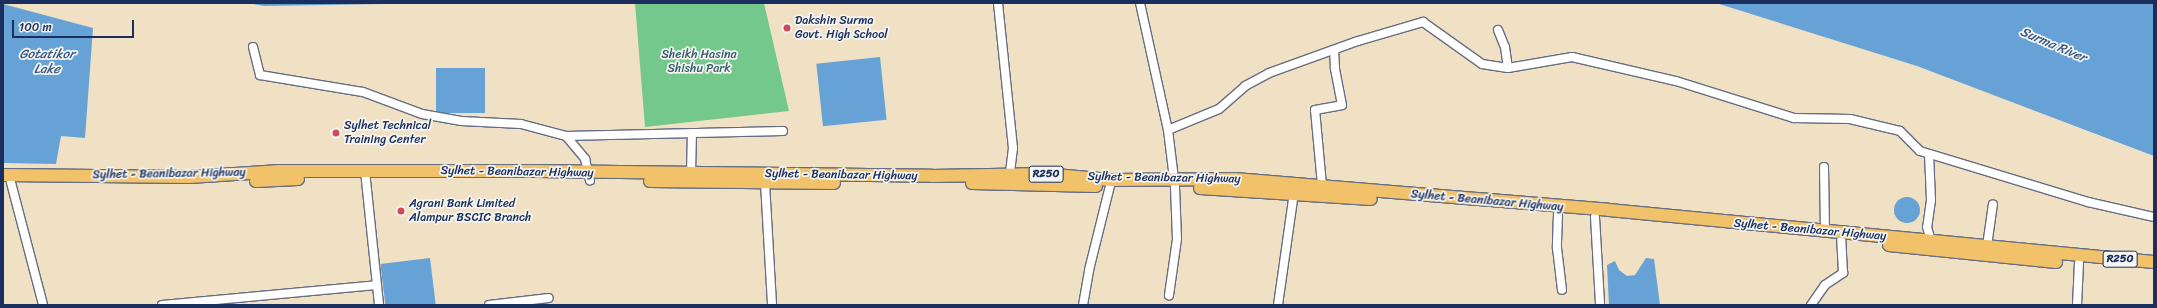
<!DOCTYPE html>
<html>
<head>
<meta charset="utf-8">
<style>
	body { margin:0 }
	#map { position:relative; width:2157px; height:308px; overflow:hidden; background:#f0e1c4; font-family:Sriracha,sans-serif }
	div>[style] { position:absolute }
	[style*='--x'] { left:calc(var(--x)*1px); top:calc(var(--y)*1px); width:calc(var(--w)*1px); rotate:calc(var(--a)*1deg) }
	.green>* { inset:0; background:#74c88c }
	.water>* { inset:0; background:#67a2d7; transform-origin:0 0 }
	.round { border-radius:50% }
	.roads { filter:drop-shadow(1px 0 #666d82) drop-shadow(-1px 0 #666d82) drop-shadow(0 1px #666d82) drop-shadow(0 -1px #666d82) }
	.minor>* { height:8px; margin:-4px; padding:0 4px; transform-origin:4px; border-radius:4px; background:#fff }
	.primary>* { height:12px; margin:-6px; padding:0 6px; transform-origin:6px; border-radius:6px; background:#f2c26a }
	.dots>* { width:11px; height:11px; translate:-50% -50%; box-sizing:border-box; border:2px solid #f6f6f2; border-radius:50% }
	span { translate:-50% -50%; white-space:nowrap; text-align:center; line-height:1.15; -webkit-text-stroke:3.5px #f6f6f2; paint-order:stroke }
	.shield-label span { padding:1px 3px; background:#f6f6f2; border:1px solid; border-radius:3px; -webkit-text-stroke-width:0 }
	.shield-label { font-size:11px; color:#1b2f5e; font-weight:700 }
	.poi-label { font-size:12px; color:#1b2f5e }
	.left { translate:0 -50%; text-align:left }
	.park-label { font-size:12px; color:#365d6c }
	.street-label { font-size:12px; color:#1b2f5e }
	.water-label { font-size:13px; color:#365788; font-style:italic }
	.frame { position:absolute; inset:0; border:4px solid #1b2f5e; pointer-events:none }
	.scale { position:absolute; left:12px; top:20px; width:122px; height:18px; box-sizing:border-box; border:2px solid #1b2f5e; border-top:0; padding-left:5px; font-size:12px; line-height:14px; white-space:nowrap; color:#1b2f5e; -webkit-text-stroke:3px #f6f6f2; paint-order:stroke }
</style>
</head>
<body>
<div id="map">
	<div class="green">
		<i style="clip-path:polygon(635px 3px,764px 3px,789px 111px,645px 127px)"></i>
	</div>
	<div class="water">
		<i style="clip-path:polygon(248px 3px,442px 3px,264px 6px)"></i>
		<i style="clip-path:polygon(1716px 3px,2154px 3px,2154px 156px,1917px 66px)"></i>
		<i style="clip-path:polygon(3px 4px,93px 28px,85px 138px,61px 136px,56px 164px,3px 163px)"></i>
		<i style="left:880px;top:57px;width:63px;height:64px;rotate:84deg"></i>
		<i style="left:436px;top:68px;width:49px;height:45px"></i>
		<i class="round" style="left:1894px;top:197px;width:26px;height:26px"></i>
		<i style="left:430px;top:258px;width:47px;height:50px;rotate:83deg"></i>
		<i style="clip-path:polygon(1646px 258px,1654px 259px,1660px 305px,1609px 305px,1607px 265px,1615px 261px,1619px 270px,1627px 276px,1635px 275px)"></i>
	</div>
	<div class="roads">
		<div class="minor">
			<i style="--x:998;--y:3;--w:146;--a:84.1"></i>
			<i style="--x:1013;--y:148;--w:26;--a:97"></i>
			<i style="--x:1140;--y:3;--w:130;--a:77.6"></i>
			<i style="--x:1168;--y:130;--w:57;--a:83"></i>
			<i style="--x:1175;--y:187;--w:52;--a:87.8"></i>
			<i style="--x:1177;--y:239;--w:57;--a:98.1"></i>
			<i style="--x:1498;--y:30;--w:18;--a:68"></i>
			<i style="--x:1505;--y:47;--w:21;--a:82"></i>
			<i style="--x:253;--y:47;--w:29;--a:76"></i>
			<i style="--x:260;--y:75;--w:104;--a:9.4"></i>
			<i style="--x:363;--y:92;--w:63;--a:20.4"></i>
			<i style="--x:422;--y:114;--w:40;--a:10"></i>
			<i style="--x:461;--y:121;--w:60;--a:2.9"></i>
			<i style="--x:521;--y:124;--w:47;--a:14.9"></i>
			<i style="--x:566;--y:136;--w:30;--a:50"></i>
			<i style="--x:585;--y:159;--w:22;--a:77"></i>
			<i style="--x:1168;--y:130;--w:55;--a:-22.4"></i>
			<i style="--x:1219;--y:109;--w:35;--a:-41"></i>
			<i style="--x:1245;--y:86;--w:27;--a:-28"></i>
			<i style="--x:1269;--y:73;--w:95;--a:-19.8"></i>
			<i style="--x:1358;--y:41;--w:68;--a:-16.3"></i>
			<i style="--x:1423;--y:22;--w:72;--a:35.4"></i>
			<i style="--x:1482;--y:64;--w:26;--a:9"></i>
			<i style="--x:1508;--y:68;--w:65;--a:-9.8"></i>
			<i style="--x:1572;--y:57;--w:107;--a:13"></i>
			<i style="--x:1676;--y:81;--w:124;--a:17.4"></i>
			<i style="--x:1794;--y:118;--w:56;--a:1"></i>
			<i style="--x:1850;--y:119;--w:51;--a:13.5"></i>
			<i style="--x:1900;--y:131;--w:28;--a:45"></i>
			<i style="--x:1920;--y:151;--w:176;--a:16.9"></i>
			<i style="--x:2088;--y:202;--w:68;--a:12.8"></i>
			<i style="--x:566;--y:136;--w:217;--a:-1.3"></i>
			<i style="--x:1929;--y:154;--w:46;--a:87.5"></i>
			<i style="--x:1931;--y:200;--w:27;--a:98"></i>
			<i style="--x:1927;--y:227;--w:15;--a:74"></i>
			<i style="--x:1824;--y:167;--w:65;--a:89.1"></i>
			<i style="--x:365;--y:171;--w:135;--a:84"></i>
			<i style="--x:691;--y:173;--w:40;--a:-88.6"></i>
			<i style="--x:9;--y:175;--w:134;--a:75.3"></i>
			<i style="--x:765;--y:183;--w:122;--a:86.7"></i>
			<i style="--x:1318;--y:188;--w:5;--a:-37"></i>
			<i style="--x:1322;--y:185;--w:75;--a:-95.3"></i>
			<i style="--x:1315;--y:110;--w:27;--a:-10"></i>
			<i style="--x:1342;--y:105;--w:38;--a:-101"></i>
			<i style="--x:1335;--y:68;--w:18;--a:-93"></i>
			<i style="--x:1558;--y:214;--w:34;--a:92"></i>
			<i style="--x:1557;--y:248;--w:42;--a:83.2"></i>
			<i style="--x:1595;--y:217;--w:88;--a:86.7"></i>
			<i style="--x:1987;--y:246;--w:42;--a:-81.9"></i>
			<i style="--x:162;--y:305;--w:215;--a:-5.3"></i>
			<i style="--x:489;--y:305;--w:60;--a:-6.7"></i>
			<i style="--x:1083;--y:305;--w:36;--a:-80"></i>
			<i style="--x:1089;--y:270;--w:87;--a:-76"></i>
			<i style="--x:1278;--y:305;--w:113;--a:-81.9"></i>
			<i style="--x:1811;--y:305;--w:24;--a:-55"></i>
			<i style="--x:1825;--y:285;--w:22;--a:-34"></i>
			<i style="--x:1843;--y:273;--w:33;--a:-93"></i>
			<i style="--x:2077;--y:305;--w:42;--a:-87.3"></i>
		</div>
		<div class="primary">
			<i style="--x:3;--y:175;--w:187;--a:0.6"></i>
			<i style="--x:190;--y:177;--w:90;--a:-3.8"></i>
			<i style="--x:280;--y:171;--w:257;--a:0"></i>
			<i style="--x:537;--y:171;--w:395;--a:0.7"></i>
			<i style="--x:932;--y:176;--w:113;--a:-1"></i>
			<i style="--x:1045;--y:174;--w:65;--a:5.3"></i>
			<i style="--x:1110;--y:180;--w:125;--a:-0.5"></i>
			<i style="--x:1235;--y:179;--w:375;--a:4.7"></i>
			<i style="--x:1609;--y:210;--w:547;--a:5.45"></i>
			<i style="--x:256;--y:181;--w:42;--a:-2.7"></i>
			<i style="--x:650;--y:181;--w:184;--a:0.6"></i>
			<i style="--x:972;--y:183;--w:124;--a:1.4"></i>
			<i style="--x:1200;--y:188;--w:171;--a:3.7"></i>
			<i style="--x:1889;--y:245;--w:168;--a:5.8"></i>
		</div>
	</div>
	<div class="dots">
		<i style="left:787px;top:28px;background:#d1495b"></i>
		<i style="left:336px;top:133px;background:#d1495b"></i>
		<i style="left:401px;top:211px;background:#d1495b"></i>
	</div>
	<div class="shield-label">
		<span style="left:1046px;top:174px">R250</span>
		<span style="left:2120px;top:259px">R250</span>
	</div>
	<div class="poi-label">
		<span class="left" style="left:795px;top:28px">Dakshin Surma<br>Govt. High School</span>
		<span class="left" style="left:344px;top:133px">Sylhet Technical<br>Training Center</span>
		<span class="left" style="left:409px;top:211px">Agrani Bank Limited<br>Alampur BSCIC Branch</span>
	</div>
	<div class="park-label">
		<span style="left:699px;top:62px">Sheikh Hasina<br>Shishu Park</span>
	</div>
	<div class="street-label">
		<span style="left:517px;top:172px;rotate:1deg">Sylhet - Beanibazar Highway</span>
		<span style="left:169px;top:174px;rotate:-1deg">Sylhet - Beanibazar Highway</span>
		<span style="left:841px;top:175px;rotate:1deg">Sylhet - Beanibazar Highway</span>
		<span style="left:1164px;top:178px;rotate:1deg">Sylhet - Beanibazar Highway</span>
		<span style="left:1487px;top:201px;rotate:5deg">Sylhet - Beanibazar Highway</span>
		<span style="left:1810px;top:230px;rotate:5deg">Sylhet - Beanibazar Highway</span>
	</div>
	<div class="water-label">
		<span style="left:2053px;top:45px;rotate:23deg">Surma River</span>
		<span style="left:47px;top:62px">Gotatikor<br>Lake</span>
	</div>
	<div class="frame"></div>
	<div class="scale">100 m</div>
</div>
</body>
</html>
